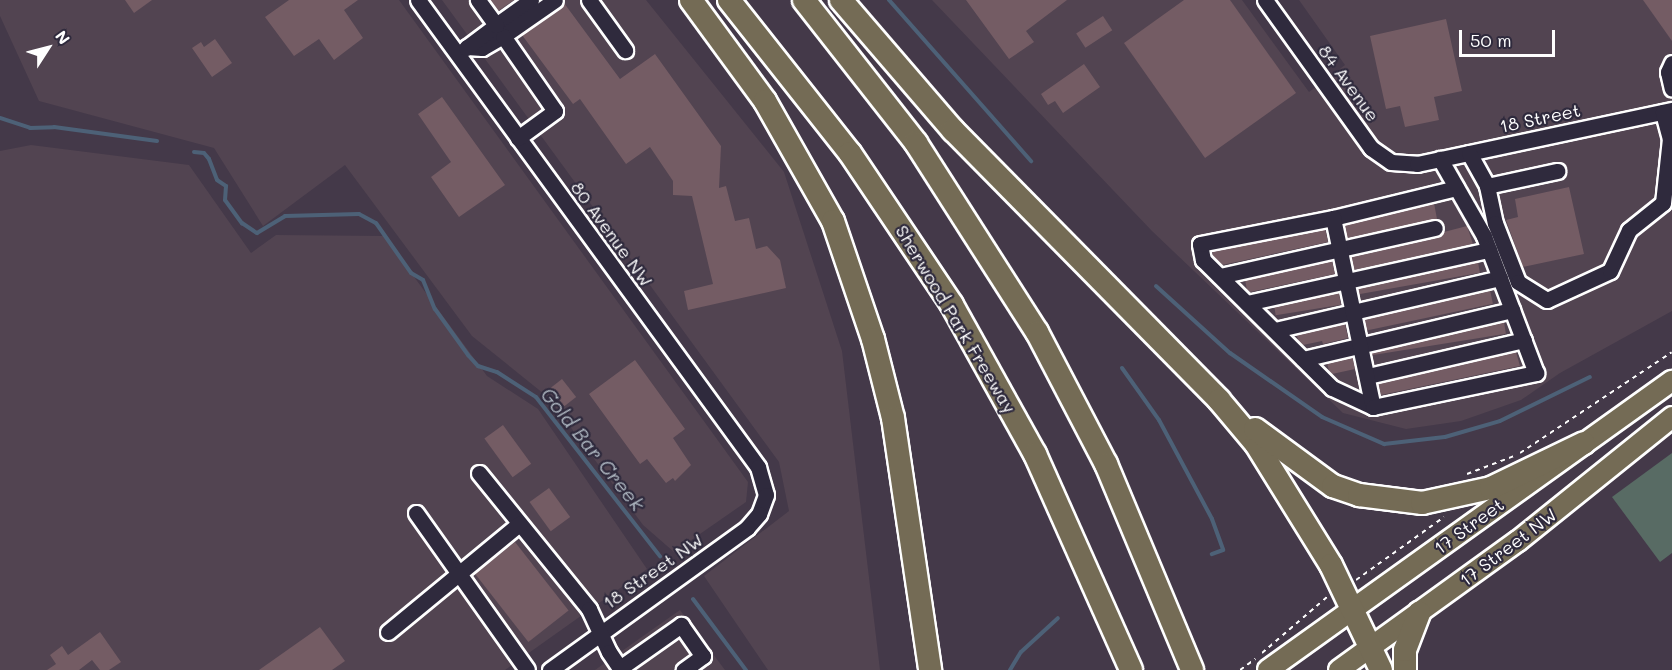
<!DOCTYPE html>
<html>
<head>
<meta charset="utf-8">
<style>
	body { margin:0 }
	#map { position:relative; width:1672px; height:670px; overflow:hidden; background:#443949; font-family:Mali,sans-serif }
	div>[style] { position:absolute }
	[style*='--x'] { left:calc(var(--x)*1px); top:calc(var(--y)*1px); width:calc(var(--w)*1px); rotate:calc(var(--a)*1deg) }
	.built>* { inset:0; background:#524451 }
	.green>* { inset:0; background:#586b64 }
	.stream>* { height:4px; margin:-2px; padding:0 2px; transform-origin:2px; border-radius:2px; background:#4d6177 }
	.building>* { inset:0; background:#745c64; transform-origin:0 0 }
	.path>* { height:2px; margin-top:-1px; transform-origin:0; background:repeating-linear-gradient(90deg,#fff 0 4.5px,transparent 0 9px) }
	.roads { filter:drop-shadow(2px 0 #fff) drop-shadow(-2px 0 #fff) drop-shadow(0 2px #fff) drop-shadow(0 -2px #fff) }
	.minor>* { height:15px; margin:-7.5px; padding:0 7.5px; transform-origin:7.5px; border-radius:7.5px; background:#2f2a3d }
	.major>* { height:20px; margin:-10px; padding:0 10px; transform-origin:10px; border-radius:10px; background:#746b55 }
	.highway>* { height:22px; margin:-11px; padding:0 11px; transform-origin:11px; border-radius:11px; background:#746b55 }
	span { translate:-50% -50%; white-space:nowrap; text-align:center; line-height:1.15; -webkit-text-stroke:4.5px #2f2a3d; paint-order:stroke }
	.street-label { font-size:18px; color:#fff }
	.water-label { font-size:20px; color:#afb8c2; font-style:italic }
	.north { position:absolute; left:18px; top:18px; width:60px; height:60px; -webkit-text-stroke:4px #2f2a3d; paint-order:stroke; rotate:54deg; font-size:16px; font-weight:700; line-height:24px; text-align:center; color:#fff }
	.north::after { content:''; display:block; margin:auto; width:21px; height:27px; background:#fff; clip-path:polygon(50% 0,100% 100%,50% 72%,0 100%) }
	.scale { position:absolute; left:1459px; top:30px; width:96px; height:27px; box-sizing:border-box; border:3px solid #fff; border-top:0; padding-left:8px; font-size:18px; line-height:21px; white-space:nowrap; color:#fff; -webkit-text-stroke:4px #2f2a3d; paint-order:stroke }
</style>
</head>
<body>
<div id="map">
	<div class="built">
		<i style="clip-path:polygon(0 0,399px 0,748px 482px,746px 502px,674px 552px,643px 525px,549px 398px,472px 336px,345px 165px,263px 226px,214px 148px,39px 101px,0 16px)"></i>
		<i style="clip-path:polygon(442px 0,646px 0,784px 172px,842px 351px,880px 670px,768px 670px,704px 576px,789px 511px,779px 462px)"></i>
		<i style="clip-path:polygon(932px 0,1242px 0,1309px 92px,1345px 65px,1299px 0,1672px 0,1672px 311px,1560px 373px,1521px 400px,1461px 421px,1406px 429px,1343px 413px,1152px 231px)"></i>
		<i style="clip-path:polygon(31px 145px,189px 165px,251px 253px,276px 235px,384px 236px,487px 376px,538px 409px,647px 569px,505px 670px,0 670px,0 151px)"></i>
		<i style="clip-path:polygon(680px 610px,725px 670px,595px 670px)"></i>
	</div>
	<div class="green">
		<i style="clip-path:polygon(1672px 453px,1672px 553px,1660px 562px,1612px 497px)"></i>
	</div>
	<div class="stream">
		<i style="--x:889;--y:0;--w:215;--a:48.6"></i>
		<i style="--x:0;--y:118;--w:32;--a:18"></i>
		<i style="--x:30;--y:128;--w:24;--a:-2"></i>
		<i style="--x:54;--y:127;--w:104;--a:7.7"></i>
		<i style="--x:194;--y:152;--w:10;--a:6"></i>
		<i style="--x:204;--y:153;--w:8;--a:50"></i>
		<i style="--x:209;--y:159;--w:22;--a:69"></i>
		<i style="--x:217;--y:180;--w:11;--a:34"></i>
		<i style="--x:226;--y:186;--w:14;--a:94"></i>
		<i style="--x:225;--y:200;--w:29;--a:54"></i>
		<i style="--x:242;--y:223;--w:18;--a:34"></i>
		<i style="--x:257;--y:233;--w:33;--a:-31"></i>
		<i style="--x:285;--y:216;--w:74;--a:-1.5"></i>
		<i style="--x:359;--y:214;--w:19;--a:28"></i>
		<i style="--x:376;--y:223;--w:61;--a:55"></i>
		<i style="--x:411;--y:273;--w:14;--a:30"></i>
		<i style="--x:423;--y:280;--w:31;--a:68"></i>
		<i style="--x:435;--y:309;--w:57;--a:54.3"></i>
		<i style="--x:468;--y:355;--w:15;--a:48"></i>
		<i style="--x:478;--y:366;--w:20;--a:18"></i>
		<i style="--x:497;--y:372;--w:46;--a:32.7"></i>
		<i style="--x:536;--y:397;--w:202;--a:52.1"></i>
		<i style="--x:1156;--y:286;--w:100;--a:42.2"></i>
		<i style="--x:1230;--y:353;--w:112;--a:34.8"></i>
		<i style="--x:1322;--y:417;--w:68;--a:23.5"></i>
		<i style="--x:1384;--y:444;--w:61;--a:-6.5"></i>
		<i style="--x:1445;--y:437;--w:57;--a:-16.2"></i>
		<i style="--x:1500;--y:421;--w:100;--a:-26.1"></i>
		<i style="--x:1122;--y:368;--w:64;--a:54.6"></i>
		<i style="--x:1159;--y:420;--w:112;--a:61.8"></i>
		<i style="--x:1212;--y:519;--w:33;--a:70"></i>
		<i style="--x:1223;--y:550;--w:12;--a:160"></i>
		<i style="--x:693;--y:599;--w:89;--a:53.3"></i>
		<i style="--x:1010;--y:670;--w:21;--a:-59"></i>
		<i style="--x:1021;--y:652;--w:50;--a:-42.6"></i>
	</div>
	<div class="building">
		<i style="clip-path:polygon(125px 0,152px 0,134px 13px)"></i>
		<i style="clip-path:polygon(289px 0,358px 0,344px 10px,363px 38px,334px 60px,319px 39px,294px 56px,265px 17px)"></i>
		<i style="clip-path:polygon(490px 0,514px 0,498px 11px)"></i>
		<i style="clip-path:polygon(966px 0,1067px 0,1026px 31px,1034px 42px,1009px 59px)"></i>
		<i style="clip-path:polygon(1184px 0,1230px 0,1296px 93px,1205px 158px,1124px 43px)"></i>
		<i style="clip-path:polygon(1643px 0,1672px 0,1672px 41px)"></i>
		<i style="clip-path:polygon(564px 3px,620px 79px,655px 54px,721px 146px,719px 188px,726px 186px,735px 221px,749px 218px,756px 249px,767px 246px,780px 260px,786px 288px,688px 310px,684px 291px,713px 284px,692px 196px,673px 195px,673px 181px,650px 147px,626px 164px,580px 99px,573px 104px,522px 35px)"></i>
		<i style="left:1103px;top:16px;width:17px;height:32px;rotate:57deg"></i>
		<i style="clip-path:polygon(1446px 19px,1462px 91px,1434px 97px,1439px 120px,1405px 127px,1400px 106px,1386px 109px,1370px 36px)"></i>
		<i style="clip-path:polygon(215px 39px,232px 63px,212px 77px,192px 48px,201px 42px,204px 47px)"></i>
		<i style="clip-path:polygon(1084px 64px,1100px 87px,1063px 113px,1055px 101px,1048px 105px,1041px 94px)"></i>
		<i style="clip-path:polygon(442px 97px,505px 185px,459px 217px,431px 177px,451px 162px,418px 114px)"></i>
		<i style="clip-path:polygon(1569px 187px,1584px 254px,1523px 267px,1506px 220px,1518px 217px,1515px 199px)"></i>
		<i style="clip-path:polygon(1434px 203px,1437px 219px,1347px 238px,1344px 225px)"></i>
		<i style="clip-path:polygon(1467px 226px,1473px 244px,1354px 270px,1351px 257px,1437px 238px,1444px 232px)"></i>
		<i style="clip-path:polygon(1325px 229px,1328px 242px,1222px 265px,1213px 256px,1212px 252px)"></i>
		<i style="clip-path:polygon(1332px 261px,1335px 274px,1250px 292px,1247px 290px,1245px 280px)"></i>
		<i style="left:1478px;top:262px;width:11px;height:123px;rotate:80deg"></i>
		<i style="left:1490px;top:290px;width:14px;height:129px;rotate:78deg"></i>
		<i style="left:1339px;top:293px;width:12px;height:66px;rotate:81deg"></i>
		<i style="left:1504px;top:322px;width:12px;height:136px;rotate:81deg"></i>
		<i style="clip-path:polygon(1345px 324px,1348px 338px,1323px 344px,1322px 341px,1303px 345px,1298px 341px,1297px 335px)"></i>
		<i style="clip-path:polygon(1516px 352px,1520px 366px,1381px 395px,1378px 384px)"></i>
		<i style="clip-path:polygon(1353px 357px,1355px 369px,1332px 374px,1329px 371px,1327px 363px)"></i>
		<i style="clip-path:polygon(635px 360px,685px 429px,673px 438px,691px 465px,675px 481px,673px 478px,666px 483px,647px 459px,640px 464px,589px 394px)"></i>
		<i style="left:562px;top:379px;width:23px;height:15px;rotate:52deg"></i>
		<i style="left:503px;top:425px;width:48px;height:23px;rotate:54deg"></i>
		<i style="left:549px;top:488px;width:36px;height:24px;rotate:54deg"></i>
		<i style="left:515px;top:542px;width:87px;height:51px;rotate:52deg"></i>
		<i style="clip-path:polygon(320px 627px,345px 661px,332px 670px,259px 670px)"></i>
		<i style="clip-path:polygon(100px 632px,121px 662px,109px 670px,100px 670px,92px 660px,79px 670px,47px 670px,56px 664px,50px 655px,62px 646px,68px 655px)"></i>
	</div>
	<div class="path">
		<i style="--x:1520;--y:453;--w:182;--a:-33.6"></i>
		<i style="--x:1467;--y:474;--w:50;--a:-21"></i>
		<i style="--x:1356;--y:580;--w:108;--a:-35.6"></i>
		<i style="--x:1262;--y:653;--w:87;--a:-40.8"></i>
		<i style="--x:1240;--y:670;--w:19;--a:-36"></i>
	</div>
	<div class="roads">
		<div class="minor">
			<i style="--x:418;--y:0;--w:578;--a:53.94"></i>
			<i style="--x:758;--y:467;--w:29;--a:74"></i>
			<i style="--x:766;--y:495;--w:20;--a:110"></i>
			<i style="--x:759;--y:514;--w:18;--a:131"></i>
			<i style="--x:747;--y:528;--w:243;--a:144.2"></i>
			<i style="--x:589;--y:0;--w:62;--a:54.2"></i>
			<i style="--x:1265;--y:0;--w:182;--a:54.4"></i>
			<i style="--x:1371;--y:148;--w:24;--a:35"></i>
			<i style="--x:1391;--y:162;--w:26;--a:4"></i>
			<i style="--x:1417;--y:164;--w:261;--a:-12"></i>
			<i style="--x:496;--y:25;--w:43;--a:-35.5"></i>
			<i style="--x:503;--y:36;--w:63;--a:-34.7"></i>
			<i style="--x:467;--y:47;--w:15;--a:4"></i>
			<i style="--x:482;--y:48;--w:24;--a:-30"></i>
			<i style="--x:503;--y:36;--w:91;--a:55.3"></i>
			<i style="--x:555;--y:111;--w:46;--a:143.9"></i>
			<i style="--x:466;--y:48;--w:38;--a:-37"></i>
			<i style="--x:496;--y:25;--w:31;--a:-126"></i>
			<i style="--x:1672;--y:63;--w:10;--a:114"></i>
			<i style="--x:1668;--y:72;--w:17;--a:77"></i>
			<i style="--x:1469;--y:153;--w:38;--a:61"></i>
			<i style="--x:1487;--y:186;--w:38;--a:78"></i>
			<i style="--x:1495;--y:223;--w:63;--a:68.7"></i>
			<i style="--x:1518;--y:282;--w:34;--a:32"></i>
			<i style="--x:1547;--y:300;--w:69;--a:-24.7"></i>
			<i style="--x:1610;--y:271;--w:45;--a:-65.1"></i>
			<i style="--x:1629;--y:230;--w:43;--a:-38.5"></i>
			<i style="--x:1663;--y:203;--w:64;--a:-83.8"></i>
			<i style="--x:1670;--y:139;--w:28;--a:-105"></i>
			<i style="--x:1487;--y:186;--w:72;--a:-12.1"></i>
			<i style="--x:1333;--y:218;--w:127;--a:-13.7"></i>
			<i style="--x:1220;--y:276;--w:220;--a:-12.6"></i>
			<i style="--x:1247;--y:303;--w:248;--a:-12.4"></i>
			<i style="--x:1275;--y:330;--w:231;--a:-13"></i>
			<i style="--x:1303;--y:359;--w:215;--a:-13.2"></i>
			<i style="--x:1368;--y:376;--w:160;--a:-13"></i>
			<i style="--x:1373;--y:407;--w:45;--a:-155.1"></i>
			<i style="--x:1332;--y:388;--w:182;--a:-135.2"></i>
			<i style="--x:1203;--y:260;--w:16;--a:-101"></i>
			<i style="--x:1200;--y:244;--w:136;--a:-11.1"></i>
			<i style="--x:1333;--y:218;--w:193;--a:78.1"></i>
			<i style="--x:1373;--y:407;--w:167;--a:-11.8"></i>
			<i style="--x:1536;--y:373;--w:147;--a:-110.8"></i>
			<i style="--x:1484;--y:236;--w:89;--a:-119.7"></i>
			<i style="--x:479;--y:473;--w:175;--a:51"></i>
			<i style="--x:589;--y:609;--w:47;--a:65.1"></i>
			<i style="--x:609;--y:652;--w:22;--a:56"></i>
			<i style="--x:416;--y:513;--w:192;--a:54.7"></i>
			<i style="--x:388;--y:632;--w:170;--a:-39.5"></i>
			<i style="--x:620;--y:668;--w:75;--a:-35.2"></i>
			<i style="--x:681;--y:625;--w:38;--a:55"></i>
			<i style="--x:703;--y:656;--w:24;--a:144"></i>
		</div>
		<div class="major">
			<i style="--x:1268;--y:670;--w:497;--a:-35.6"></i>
			<i style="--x:1339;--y:670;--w:221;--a:-35.8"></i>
			<i style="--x:1518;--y:541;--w:198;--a:-38.8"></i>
		</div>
		<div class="highway">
			<i style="--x:691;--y:0;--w:125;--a:53.8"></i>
			<i style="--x:765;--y:101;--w:138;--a:60.5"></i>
			<i style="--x:833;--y:221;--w:125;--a:71.3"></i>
			<i style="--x:873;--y:339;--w:81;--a:75.8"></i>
			<i style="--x:893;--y:418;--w:255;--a:81.6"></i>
			<i style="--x:729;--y:0;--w:195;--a:51.7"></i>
			<i style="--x:850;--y:153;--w:183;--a:56.1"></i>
			<i style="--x:952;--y:305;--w:171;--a:60.9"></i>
			<i style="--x:1035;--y:454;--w:236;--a:66"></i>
			<i style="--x:804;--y:0;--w:182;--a:51.9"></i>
			<i style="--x:916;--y:143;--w:224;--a:57.4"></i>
			<i style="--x:1037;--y:332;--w:149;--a:62.4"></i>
			<i style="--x:1106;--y:464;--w:223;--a:67.3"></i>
			<i style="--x:841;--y:0;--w:172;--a:49.3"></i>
			<i style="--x:953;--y:130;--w:379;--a:45.4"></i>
			<i style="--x:1219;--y:400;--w:57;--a:49.9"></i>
			<i style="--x:1256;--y:444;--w:142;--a:58.2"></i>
			<i style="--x:1331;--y:565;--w:116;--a:64.5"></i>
			<i style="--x:1255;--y:429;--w:97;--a:36.2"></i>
			<i style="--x:1333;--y:486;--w:28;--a:19"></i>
			<i style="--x:1359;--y:495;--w:64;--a:7.2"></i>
			<i style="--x:1422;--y:503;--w:71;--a:-12.3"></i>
			<i style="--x:1491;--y:488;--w:103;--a:-25.8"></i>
			<i style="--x:1405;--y:670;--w:20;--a:-90"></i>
			<i style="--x:1405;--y:650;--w:40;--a:-69"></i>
		</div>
	</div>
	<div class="street-label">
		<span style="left:1349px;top:83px;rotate:54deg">84 Avenue</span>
		<span style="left:1540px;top:118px;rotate:-12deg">18 Street</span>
		<span style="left:612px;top:234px;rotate:54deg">80 Avenue NW</span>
		<span style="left:956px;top:319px;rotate:59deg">Sherwood Park Freeway</span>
		<span style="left:1469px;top:526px;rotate:-36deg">17 Street</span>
		<span style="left:1508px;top:547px;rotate:-37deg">17 Street NW</span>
		<span style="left:653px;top:571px;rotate:-35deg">18 Street NW</span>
	</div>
	<div class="water-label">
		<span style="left:593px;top:449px;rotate:51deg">Gold Bar Creek</span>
	</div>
	<div class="north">N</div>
	<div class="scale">50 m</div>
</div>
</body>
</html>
